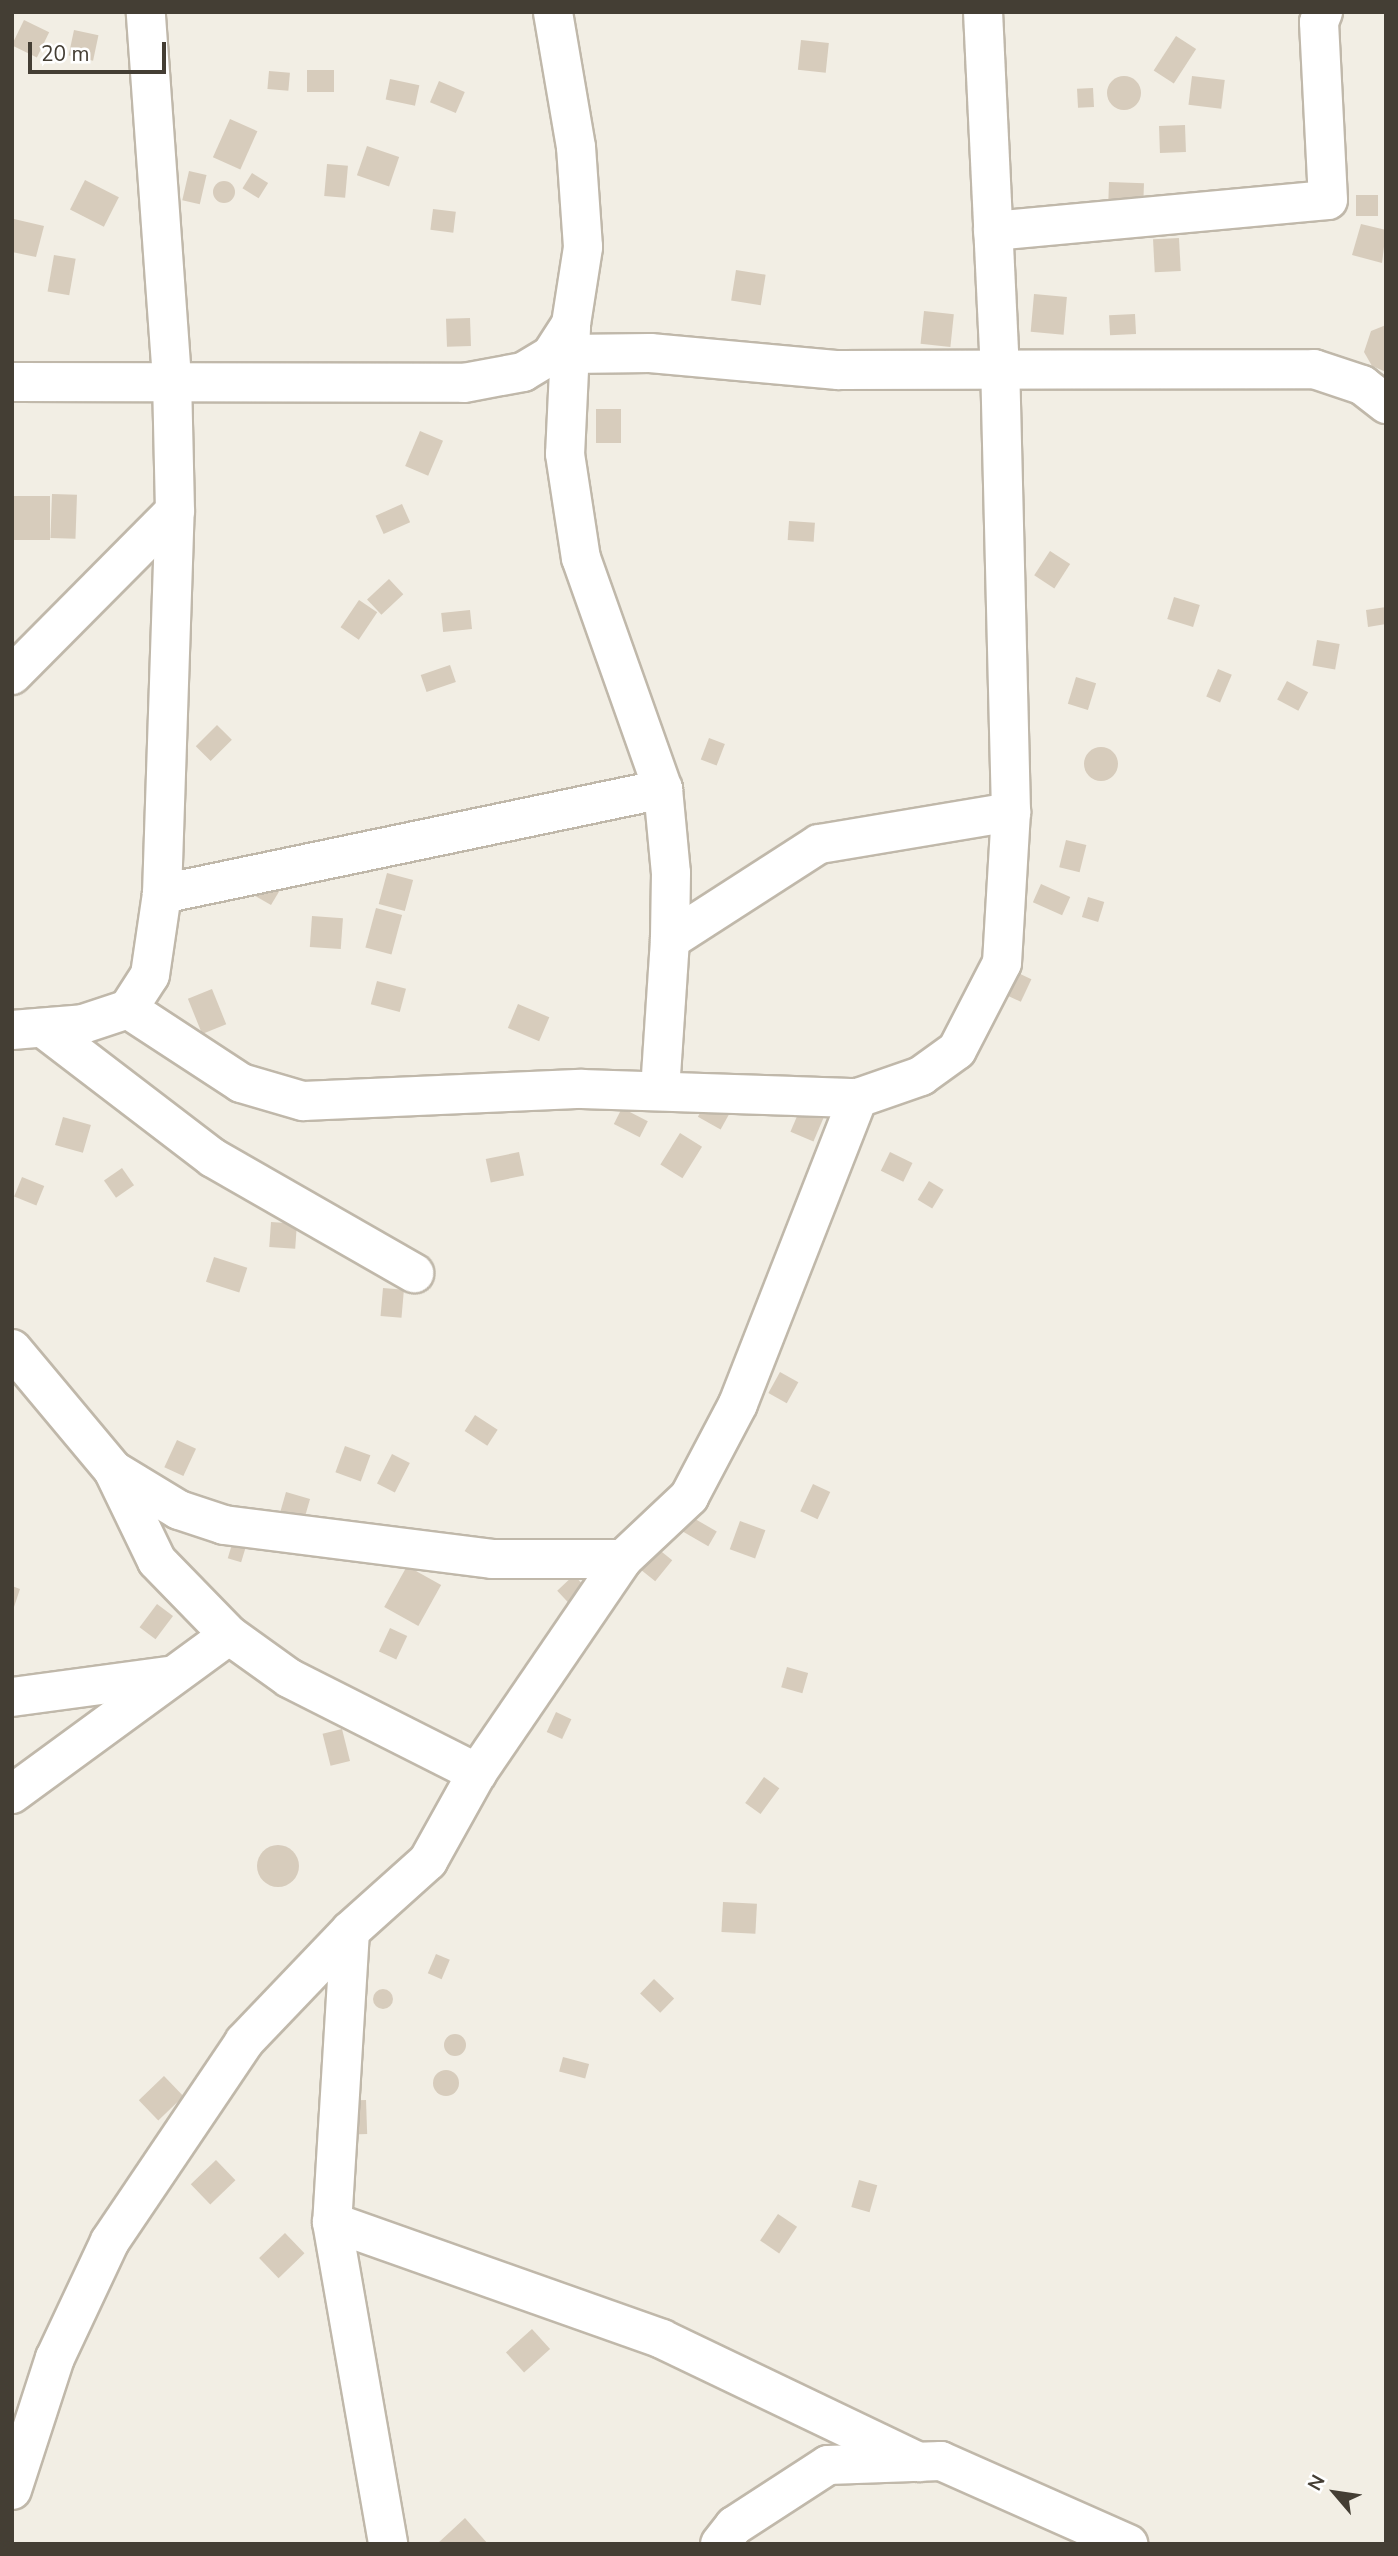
<!DOCTYPE html>
<html>
<head>
<meta charset="utf-8">
<style>
	body { margin:0 }
	#map { position:relative; width:1398px; height:2556px; overflow:hidden; background:#f2eee4; font-family:"Nunito Sans",sans-serif }
	div>[style] { position:absolute }
	[style*='--x'] { left:calc(var(--x)*1px); top:calc(var(--y)*1px); width:calc(var(--w)*1px); rotate:calc(var(--a)*1deg) }
	.building>* { inset:0; background:#d7ccbc; transform-origin:0 0 }
	.round { border-radius:50% }
	.roads { filter:drop-shadow(2px 0 #c0b8aa) drop-shadow(-2px 0 #c0b8aa) drop-shadow(0 2px #c0b8aa) drop-shadow(0 -2px #c0b8aa) }
	.minor>* { height:38px; margin:-19px; padding:0 19px; transform-origin:19px; border-radius:19px; background:#fff }
	span { translate:-50% -50%; white-space:nowrap; text-align:center; line-height:1.15; -webkit-text-stroke:5px #fff; paint-order:stroke }
	.frame { position:absolute; inset:0; border:14px solid #443e34; pointer-events:none }
	.north { position:absolute; left:1300px; top:2458px; width:70px; height:70px; -webkit-text-stroke:5px #fff; paint-order:stroke; rotate:299deg; font-size:19px; font-weight:700; line-height:28px; text-align:center; color:#443e34 }
	.north::after { content:''; display:block; margin:auto; width:24px; height:32px; background:#443e34; clip-path:polygon(50% 0,100% 100%,50% 72%,0 100%) }
	.scale { position:absolute; left:28px; top:42px; width:138px; height:32px; box-sizing:border-box; border:4px solid #443e34; border-top:0; padding-left:9px; font-size:21px; line-height:24px; white-space:nowrap; color:#443e34; -webkit-text-stroke:5px #fff; paint-order:stroke }
</style>
</head>
<body>
<div id="map">
	<div class="building">
		<i style="left:24px;top:20px;width:28px;height:28px;rotate:26deg"></i>
		<i style="left:74px;top:30px;width:25px;height:26px;rotate:12deg"></i>
		<i style="left:1176px;top:36px;width:24px;height:41px;rotate:33deg"></i>
		<i style="left:801px;top:40px;width:28px;height:30px;rotate:6deg"></i>
		<i style="left:307px;top:70px;width:27px;height:22px"></i>
		<i style="left:269px;top:71px;width:21px;height:18px;rotate:5deg"></i>
		<i style="left:1192px;top:76px;width:33px;height:29px;rotate:7deg"></i>
		<i class="round" style="left:1107px;top:76px;width:34px;height:34px"></i>
		<i style="left:390px;top:79px;width:30px;height:21px;rotate:12deg"></i>
		<i style="left:439px;top:81px;width:28px;height:23px;rotate:23deg"></i>
		<i style="left:1093px;top:88px;width:19px;height:16px;rotate:87deg"></i>
		<i style="left:230px;top:119px;width:30px;height:42px;rotate:24deg"></i>
		<i style="left:1185px;top:125px;width:27px;height:26px;rotate:88deg"></i>
		<i style="left:367px;top:146px;width:34px;height:31px;rotate:19deg"></i>
		<i style="left:327px;top:164px;width:21px;height:32px;rotate:5deg"></i>
		<i style="left:189px;top:171px;width:18px;height:30px;rotate:13deg"></i>
		<i style="left:252px;top:173px;width:19px;height:18px;rotate:32deg"></i>
		<i style="left:85px;top:180px;width:38px;height:33px;rotate:27deg"></i>
		<i class="round" style="left:213px;top:181px;width:22px;height:22px"></i>
		<i style="left:1109px;top:182px;width:35px;height:30px;rotate:2deg"></i>
		<i style="left:1356px;top:195px;width:22px;height:21px"></i>
		<i style="left:433px;top:209px;width:23px;height:21px;rotate:7deg"></i>
		<i style="clip-path:polygon(14px 219px,44px 226px,36px 257px,12px 252px)"></i>
		<i style="clip-path:polygon(1361px 224px,1386px 230px,1382px 263px,1352px 255px)"></i>
		<i style="left:1179px;top:238px;width:33px;height:26px;rotate:87deg"></i>
		<i style="left:54px;top:255px;width:22px;height:37px;rotate:10deg"></i>
		<i style="left:736px;top:270px;width:30px;height:31px;rotate:9deg"></i>
		<i style="left:1034px;top:294px;width:33px;height:38px;rotate:5deg"></i>
		<i style="left:924px;top:311px;width:30px;height:33px;rotate:6deg"></i>
		<i style="left:1135px;top:314px;width:20px;height:26px;rotate:87deg"></i>
		<i style="left:470px;top:318px;width:28px;height:24px;rotate:88deg"></i>
		<i style="clip-path:polygon(1386px 325px,1386px 372px,1372px 366px,1364px 352px,1371px 331px)"></i>
		<i style="left:596px;top:409px;width:25px;height:34px"></i>
		<i style="left:420px;top:431px;width:25px;height:38px;rotate:23deg"></i>
		<i style="left:52px;top:494px;width:25px;height:44px;rotate:2deg"></i>
		<i style="left:12px;top:496px;width:38px;height:44px"></i>
		<i style="left:402px;top:504px;width:20px;height:29px;rotate:66deg"></i>
		<i style="left:789px;top:521px;width:26px;height:19px;rotate:4deg"></i>
		<i style="left:1050px;top:551px;width:24px;height:29px;rotate:33deg"></i>
		<i style="left:389px;top:579px;width:21px;height:30px;rotate:47deg"></i>
		<i style="left:1174px;top:597px;width:27px;height:23px;rotate:17deg"></i>
		<i style="left:359px;top:600px;width:22px;height:33px;rotate:34deg"></i>
		<i style="clip-path:polygon(1386px 607px,1386px 624px,1368px 627px,1366px 610px)"></i>
		<i style="left:470px;top:610px;width:19px;height:29px;rotate:84deg"></i>
		<i style="left:1317px;top:640px;width:23px;height:26px;rotate:10deg"></i>
		<i style="left:450px;top:665px;width:18px;height:31px;rotate:71deg"></i>
		<i style="left:1218px;top:669px;width:15px;height:30px;rotate:23deg"></i>
		<i style="left:1076px;top:677px;width:21px;height:28px;rotate:17deg"></i>
		<i style="left:1287px;top:681px;width:24px;height:21px;rotate:28deg"></i>
		<i style="left:217px;top:725px;width:21px;height:30px;rotate:45deg"></i>
		<i style="left:709px;top:738px;width:17px;height:23px;rotate:21deg"></i>
		<i class="round" style="left:1084px;top:747px;width:34px;height:34px"></i>
		<i style="left:1066px;top:840px;width:21px;height:28px;rotate:14deg"></i>
		<i style="left:387px;top:873px;width:27px;height:32px;rotate:15deg"></i>
		<i style="left:1041px;top:884px;width:32px;height:20px;rotate:24deg"></i>
		<i style="clip-path:polygon(283px 885px,271px 905px,252px 894px)"></i>
		<i style="left:1088px;top:897px;width:17px;height:21px;rotate:17deg"></i>
		<i style="left:376px;top:908px;width:27px;height:41px;rotate:15deg"></i>
		<i style="left:312px;top:916px;width:31px;height:31px;rotate:4deg"></i>
		<i style="left:1016px;top:972px;width:17px;height:25px;rotate:25deg"></i>
		<i style="left:377px;top:981px;width:30px;height:24px;rotate:15deg"></i>
		<i style="left:212px;top:989px;width:38px;height:26px;rotate:68deg"></i>
		<i style="left:518px;top:1004px;width:34px;height:26px;rotate:23deg"></i>
		<i style="left:710px;top:1095px;width:26px;height:25px;rotate:29deg"></i>
		<i style="left:801px;top:1107px;width:25px;height:27px;rotate:23deg"></i>
		<i style="left:622px;top:1108px;width:29px;height:18px;rotate:27deg"></i>
		<i style="left:63px;top:1117px;width:29px;height:29px;rotate:16deg"></i>
		<i style="left:680px;top:1133px;width:26px;height:37px;rotate:32deg"></i>
		<i style="left:519px;top:1152px;width:24px;height:34px;rotate:78deg"></i>
		<i style="left:890px;top:1152px;width:25px;height:21px;rotate:26deg"></i>
		<i style="left:122px;top:1168px;width:21px;height:22px;rotate:55deg"></i>
		<i style="left:22px;top:1177px;width:24px;height:21px;rotate:22deg"></i>
		<i style="left:929px;top:1181px;width:17px;height:22px;rotate:31deg"></i>
		<i style="left:271px;top:1222px;width:26px;height:25px;rotate:4deg"></i>
		<i style="left:214px;top:1257px;width:35px;height:26px;rotate:18deg"></i>
		<i style="left:383px;top:1288px;width:21px;height:28px;rotate:5deg"></i>
		<i style="left:780px;top:1372px;width:21px;height:24px;rotate:29deg"></i>
		<i style="left:475px;top:1415px;width:27px;height:19px;rotate:33deg"></i>
		<i style="left:177px;top:1440px;width:21px;height:30px;rotate:25deg"></i>
		<i style="left:345px;top:1446px;width:27px;height:28px;rotate:20deg"></i>
		<i style="left:392px;top:1454px;width:20px;height:33px;rotate:27deg"></i>
		<i style="left:813px;top:1484px;width:19px;height:30px;rotate:25deg"></i>
		<i style="left:286px;top:1492px;width:25px;height:30px;rotate:16deg"></i>
		<i style="left:683px;top:1512px;width:39px;height:17px;rotate:30deg"></i>
		<i style="left:740px;top:1521px;width:27px;height:30px;rotate:20deg"></i>
		<i style="left:233px;top:1541px;width:14px;height:18px;rotate:17deg"></i>
		<i style="left:652px;top:1544px;width:26px;height:27px;rotate:39deg"></i>
		<i style="left:407px;top:1566px;width:39px;height:47px;rotate:29deg"></i>
		<i style="left:574px;top:1575px;width:19px;height:23px;rotate:47deg"></i>
		<i style="clip-path:polygon(12px 1586px,20px 1589px,13px 1610px,12px 1610px)"></i>
		<i style="left:157px;top:1604px;width:20px;height:29px;rotate:37deg"></i>
		<i style="left:390px;top:1628px;width:19px;height:26px;rotate:25deg"></i>
		<i style="left:787px;top:1667px;width:22px;height:21px;rotate:16deg"></i>
		<i style="left:556px;top:1712px;width:17px;height:22px;rotate:25deg"></i>
		<i style="left:342px;top:1729px;width:33px;height:20px;rotate:76deg"></i>
		<i style="left:764px;top:1777px;width:19px;height:32px;rotate:36deg"></i>
		<i class="round" style="left:257px;top:1845px;width:42px;height:42px"></i>
		<i style="left:723px;top:1902px;width:34px;height:30px;rotate:3deg"></i>
		<i style="left:436px;top:1954px;width:15px;height:21px;rotate:23deg"></i>
		<i style="left:654px;top:1979px;width:28px;height:20px;rotate:44deg"></i>
		<i class="round" style="left:373px;top:1989px;width:20px;height:20px"></i>
		<i class="round" style="left:444px;top:2034px;width:22px;height:22px"></i>
		<i style="left:563px;top:2057px;width:27px;height:15px;rotate:15deg"></i>
		<i class="round" style="left:433px;top:2070px;width:26px;height:26px"></i>
		<i style="left:164px;top:2076px;width:28px;height:35px;rotate:46deg"></i>
		<i style="left:366px;top:2100px;width:34px;height:15px;rotate:88deg"></i>
		<i style="left:216px;top:2160px;width:28px;height:35px;rotate:46deg"></i>
		<i style="left:859px;top:2180px;width:19px;height:28px;rotate:16deg"></i>
		<i style="left:778px;top:2214px;width:23px;height:32px;rotate:34deg"></i>
		<i style="left:285px;top:2233px;width:28px;height:36px;rotate:46deg"></i>
		<i style="left:532px;top:2329px;width:27px;height:35px;rotate:48deg"></i>
		<i style="clip-path:polygon(465px 2518px,488px 2544px,437px 2544px)"></i>
	</div>
	<div class="roads">
		<div class="minor">
			<i style="--x:993;--y:231;--w:336;--a:-5.3"></i>
			<i style="--x:1328;--y:200;--w:178;--a:-92.9"></i>
			<i style="--x:1319;--y:22;--w:11;--a:-68"></i>
			<i style="--x:571;--y:328;--w:126;--a:92.7"></i>
			<i style="--x:565;--y:454;--w:105;--a:81.3"></i>
			<i style="--x:581;--y:558;--w:245;--a:70.5"></i>
			<i style="--x:663;--y:789;--w:84;--a:84.6"></i>
			<i style="--x:671;--y:873;--w:67;--a:90.9"></i>
			<i style="--x:670;--y:940;--w:150;--a:93.8"></i>
			<i style="--x:569;--y:354;--w:81;--a:-0.7"></i>
			<i style="--x:650;--y:353;--w:189;--a:5.2"></i>
			<i style="--x:838;--y:370;--w:476;--a:-0.1"></i>
			<i style="--x:1314;--y:369;--w:51;--a:18.4"></i>
			<i style="--x:1362;--y:385;--w:31;--a:38"></i>
			<i style="--x:12;--y:382;--w:452;--a:0.1"></i>
			<i style="--x:464;--y:383;--w:60;--a:-10.6"></i>
			<i style="--x:523;--y:372;--w:33;--a:-31"></i>
			<i style="--x:551;--y:355;--w:37;--a:-57"></i>
			<i style="--x:571;--y:324;--w:78;--a:-81.1"></i>
			<i style="--x:583;--y:247;--w:100;--a:-94"></i>
			<i style="--x:576;--y:147;--w:137;--a:-99.7"></i>
			<i style="--x:12;--y:675;--w:231;--a:-45.2"></i>
			<i style="--x:162;--y:894;--w:512;--a:-11.84"></i>
			<i style="--x:670;--y:940;--w:177;--a:-32.8"></i>
			<i style="--x:819;--y:844;--w:195;--a:-9.5"></i>
			<i style="--x:128;--y:1009;--w:135;--a:33.2"></i>
			<i style="--x:241;--y:1083;--w:65;--a:16.2"></i>
			<i style="--x:303;--y:1101;--w:279;--a:-2.5"></i>
			<i style="--x:582;--y:1089;--w:276;--a:1.9"></i>
			<i style="--x:858;--y:1098;--w:67;--a:-19.2"></i>
			<i style="--x:921;--y:1076;--w:44;--a:-35.8"></i>
			<i style="--x:957;--y:1050;--w:98;--a:-62.7"></i>
			<i style="--x:1002;--y:963;--w:151;--a:-86.6"></i>
			<i style="--x:1011;--y:812;--w:440;--a:-91.4"></i>
			<i style="--x:1000;--y:372;--w:360;--a:-92.7"></i>
			<i style="--x:43;--y:1028;--w:214;--a:37.4"></i>
			<i style="--x:213;--y:1158;--w:232;--a:29.8"></i>
			<i style="--x:12;--y:1030;--w:71;--a:-4.8"></i>
			<i style="--x:83;--y:1024;--w:47;--a:-18.4"></i>
			<i style="--x:128;--y:1009;--w:40;--a:-57.1"></i>
			<i style="--x:150;--y:975;--w:82;--a:-81.6"></i>
			<i style="--x:162;--y:894;--w:383;--a:-88.1"></i>
			<i style="--x:175;--y:511;--w:132;--a:-91.3"></i>
			<i style="--x:172;--y:379;--w:368;--a:-94.1"></i>
			<i style="--x:12;--y:1349;--w:158;--a:50.1"></i>
			<i style="--x:113;--y:1470;--w:77;--a:31.2"></i>
			<i style="--x:179;--y:1510;--w:47;--a:18.4"></i>
			<i style="--x:224;--y:1525;--w:270;--a:7.2"></i>
			<i style="--x:492;--y:1559;--w:131;--a:0"></i>
			<i style="--x:113;--y:1470;--w:101;--a:64.2"></i>
			<i style="--x:157;--y:1561;--w:103;--a:45.8"></i>
			<i style="--x:229;--y:1635;--w:74;--a:35.6"></i>
			<i style="--x:289;--y:1678;--w:211;--a:26.8"></i>
			<i style="--x:12;--y:1697;--w:157;--a:-7.7"></i>
			<i style="--x:12;--y:1794;--w:269;--a:-36.2"></i>
			<i style="--x:350;--y:1931;--w:292;--a:93.5"></i>
			<i style="--x:332;--y:2222;--w:327;--a:80.1"></i>
			<i style="--x:332;--y:2222;--w:350;--a:19.5"></i>
			<i style="--x:662;--y:2339;--w:285;--a:25.6"></i>
			<i style="--x:12;--y:2490;--w:139;--a:-72"></i>
			<i style="--x:55;--y:2358;--w:129;--a:-64.8"></i>
			<i style="--x:110;--y:2241;--w:240;--a:-56"></i>
			<i style="--x:244;--y:2042;--w:153;--a:-46.3"></i>
			<i style="--x:350;--y:1931;--w:105;--a:-41.9"></i>
			<i style="--x:428;--y:1861;--w:101;--a:-60.9"></i>
			<i style="--x:477;--y:1773;--w:259;--a:-55.7"></i>
			<i style="--x:623;--y:1559;--w:91;--a:-43.2"></i>
			<i style="--x:689;--y:1497;--w:105;--a:-62.2"></i>
			<i style="--x:738;--y:1404;--w:329;--a:-68.6"></i>
			<i style="--x:720;--y:2544;--w:23;--a:-52"></i>
			<i style="--x:734;--y:2526;--w:112;--a:-33"></i>
			<i style="--x:828;--y:2465;--w:113;--a:-2"></i>
			<i style="--x:941;--y:2461;--w:205;--a:23.9"></i>
		</div>
	</div>
	<div class="frame"></div>
	<div class="north">N</div>
	<div class="scale">20 m</div>
</div>
</body>
</html>
